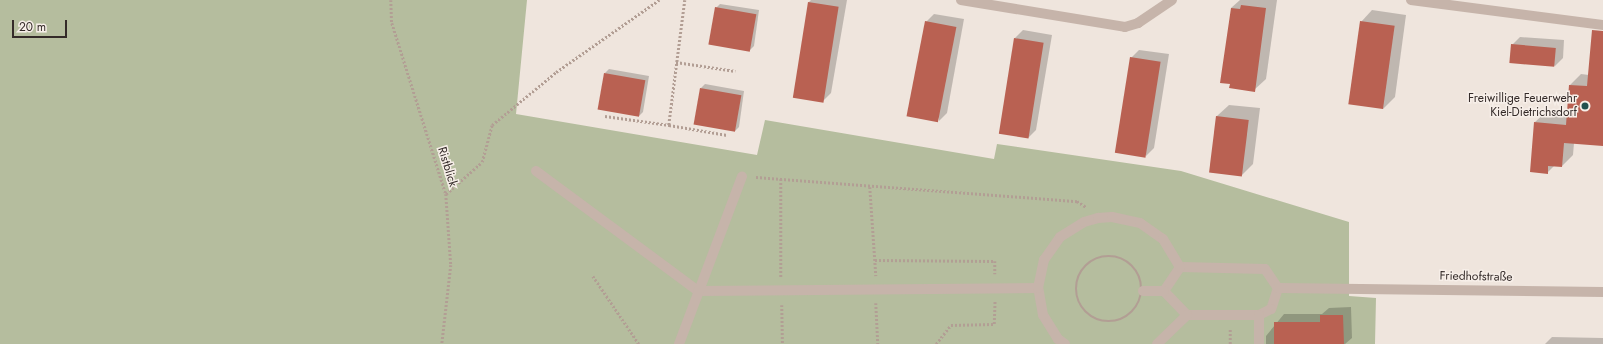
<!DOCTYPE html>
<html>
<head>
<meta charset="utf-8">
<style>
	body { margin:0 }
	#map { position:relative; width:1603px; height:344px; overflow:hidden; background:#efe5dd; font-family:Jost,sans-serif }
	div>[style] { position:absolute }
	[style*='--x'] { left:calc(var(--x)*1px); top:calc(var(--y)*1px); width:calc(var(--w)*1px); rotate:calc(var(--a)*1deg) }
	.green>* { inset:0; background:#b5bd9e }
	.shadow>* { inset:0; background:#0003 }
	.building>* { inset:0; background:#b96152; transform-origin:0 0 }
	.path>* { height:2.5px; margin-top:-1.25px; transform-origin:0; background:repeating-linear-gradient(90deg,#b29e94 0 2px,transparent 0 4px) }
	.path>.ring { margin:-1.25px; padding:0; box-sizing:content-box; background:none; border:2.5px solid #b29e94; border-radius:50% }
	.lane>* { height:10px; margin:-5px; padding:0 5px; transform-origin:5px; border-radius:5px; background:#c6b4aa }
	.street>* { height:10px; margin:-5px; padding:0 5px; transform-origin:5px; border-radius:5px; background:#c6b4aa }
	.dots>* { width:11px; height:11px; translate:-50% -50%; box-sizing:border-box; border:2px solid #f7efe9; border-radius:50% }
	span { translate:-50% -50%; white-space:nowrap; text-align:center; line-height:1.15; -webkit-text-stroke:3px #f7efe9; paint-order:stroke }
	.poi-label { font-size:12px; color:#342b29 }
	.right { translate:-100% -50%; text-align:right }
	.street-label { font-size:12px; color:#342b29 }
	.scale { position:absolute; left:12px; top:20px; width:55px; height:18px; box-sizing:border-box; border:2px solid #342b29; border-top:0; padding-left:5px; font-size:12px; line-height:14px; white-space:nowrap; color:#342b29; -webkit-text-stroke:3px #f7efe9; paint-order:stroke }
</style>
</head>
<body>
<div id="map">
	<div class="green">
		<i style="clip-path:polygon(0 0,527px 0,516px 114px,757px 155px,765px 120px,994px 159px,997px 144px,1181px 171px,1349px 222px,1349px 296px,1376px 298px,1375px 344px,0 344px)"></i>
	</div>
	<div class="shadow">
		<i style="clip-path:polygon(811px 0,847px 0,831px 93px,822px 102px,809px 2px)"></i>
		<i style="clip-path:polygon(1240px 0,1277px 0,1266px 79px,1254px 90px,1231px 8px)"></i>
		<i style="clip-path:polygon(720px 4px,759px 10px,754px 46px,750px 50px,716px 8px)"></i>
		<i style="clip-path:polygon(1372px 10px,1406px 15px,1395px 97px,1383px 109px,1361px 22px)"></i>
		<i style="clip-path:polygon(934px 14px,964px 19px,947px 113px,939px 121px,926px 22px)"></i>
		<i style="clip-path:polygon(1023px 30px,1052px 35px,1036px 130px,1028px 138px,1015px 38px)"></i>
		<i style="clip-path:polygon(1520px 37px,1564px 40px,1563px 58px,1555px 66px,1512px 45px)"></i>
		<i style="clip-path:polygon(1603px 38px,1603px 145px,1574px 143px,1573px 155px,1562px 166px,1555px 165px,1547px 173px,1535px 122px,1546px 112px,1568px 114px,1570px 85px,1581px 74px,1589px 75px)"></i>
		<i style="clip-path:polygon(1139px 50px,1169px 54px,1154px 148px,1146px 156px,1131px 58px)"></i>
		<i style="clip-path:polygon(609px 69px,649px 76px,643px 112px,639px 116px,605px 73px)"></i>
		<i style="clip-path:polygon(705px 84px,744px 91px,739px 127px,735px 131px,701px 88px)"></i>
		<i style="clip-path:polygon(1229px 105px,1260px 108px,1253px 164px,1242px 175px,1210px 172px,1217px 116px)"></i>
		<i style="clip-path:polygon(1351px 307px,1352px 338px,1345px 344px,1266px 344px,1266px 336px,1284px 314px,1322px 314px,1329px 308px)"></i>
		<i style="clip-path:polygon(1552px 337px,1603px 338px,1603px 344px,1545px 344px)"></i>
	</div>
	<div class="building">
		<i style="left:808px;top:2px;width:31px;height:97px;rotate:9deg"></i>
		<i style="clip-path:polygon(1241px 5px,1266px 8px,1255px 92px,1229px 88px,1230px 84px,1220px 83px,1231px 8px,1240px 9px)"></i>
		<i style="left:715px;top:7px;width:42px;height:38px;rotate:10deg"></i>
		<i style="left:925px;top:21px;width:32px;height:97px;rotate:11deg"></i>
		<i style="left:1360px;top:21px;width:35px;height:84px;rotate:8deg"></i>
		<i style="clip-path:polygon(1592px 30px,1603px 31px,1603px 146px,1564px 143px,1562px 167px,1548px 166px,1548px 174px,1530px 172px,1534px 122px,1566px 125px,1569px 85px,1587px 86px)"></i>
		<i style="left:1014px;top:38px;width:30px;height:97px;rotate:9deg"></i>
		<i style="left:1511px;top:44px;width:45px;height:19px;rotate:5deg"></i>
		<i style="left:1130px;top:57px;width:31px;height:97px;rotate:9deg"></i>
		<i style="left:604px;top:73px;width:42px;height:37px;rotate:10deg"></i>
		<i style="left:700px;top:88px;width:42px;height:37px;rotate:10deg"></i>
		<i style="left:1216px;top:116px;width:33px;height:57px;rotate:7deg"></i>
		<i style="clip-path:polygon(1320px 315px,1343px 315px,1344px 344px,1274px 344px,1274px 322px,1320px 322px)"></i>
	</div>
	<div class="path">
		<i style="--x:391;--y:0;--w:23;--a:88"></i>
		<i style="--x:392;--y:23;--w:179;--a:72.5"></i>
		<i style="--x:446;--y:194;--w:71;--a:86"></i>
		<i style="--x:451;--y:265;--w:80;--a:96.5"></i>
		<i style="--x:685;--y:0;--w:126;--a:97.3"></i>
		<i style="--x:669;--y:125;--w:59;--a:9.8"></i>
		<i style="--x:676;--y:62;--w:60;--a:8.7"></i>
		<i style="--x:605;--y:116;--w:65;--a:8"></i>
		<i style="--x:756;--y:177;--w:322;--a:4.3"></i>
		<i style="--x:1077;--y:201;--w:11;--a:34"></i>
		<i style="--x:781;--y:179;--w:99;--a:90"></i>
		<i style="--x:870;--y:187;--w:89;--a:86.1"></i>
		<i style="--x:446;--y:194;--w:48;--a:-41.6"></i>
		<i style="--x:482;--y:162;--w:38;--a:-75"></i>
		<i style="--x:492;--y:125;--w:83;--a:-39.6"></i>
		<i style="--x:556;--y:72;--w:126;--a:-35"></i>
		<i class="ring" style="left:1076px;top:256px;width:63.5px;height:63.5px"></i>
		<i style="--x:875;--y:260;--w:120;--a:0.5"></i>
		<i style="--x:995;--y:261;--w:13;--a:90"></i>
		<i style="--x:593;--y:276;--w:82;--a:55.9"></i>
		<i style="--x:876;--y:303;--w:41;--a:87.2"></i>
		<i style="--x:782;--y:305;--w:39;--a:89"></i>
		<i style="--x:936;--y:344;--w:24;--a:-52"></i>
		<i style="--x:951;--y:325;--w:43;--a:-1.3"></i>
		<i style="--x:994;--y:324;--w:23;--a:-88"></i>
		<i style="--x:1230;--y:344;--w:15;--a:-90"></i>
	</div>
	<div class="lane">
		<i style="--x:536;--y:171;--w:202;--a:36.5"></i>
		<i style="--x:698;--y:291;--w:340;--a:-0.5"></i>
		<i style="--x:1180;--y:267;--w:85;--a:1.3"></i>
		<i style="--x:1265;--y:269;--w:23;--a:56"></i>
		<i style="--x:1278;--y:288;--w:22;--a:108"></i>
		<i style="--x:1271;--y:309;--w:13;--a:153"></i>
		<i style="--x:1259;--y:315;--w:72;--a:180"></i>
		<i style="--x:1187;--y:315;--w:33;--a:-134"></i>
		<i style="--x:1164;--y:291;--w:29;--a:-56"></i>
		<i style="--x:1278;--y:288;--w:325;--a:0.7"></i>
		<i style="--x:1143;--y:291;--w:21;--a:0"></i>
		<i style="--x:1259;--y:315;--w:29;--a:90"></i>
		<i style="--x:679;--y:344;--w:179;--a:-69.4"></i>
		<i style="--x:1065;--y:344;--w:9;--a:-144"></i>
		<i style="--x:1058;--y:339;--w:28;--a:-122"></i>
		<i style="--x:1043;--y:315;--w:27;--a:-100"></i>
		<i style="--x:1038;--y:288;--w:29;--a:-78"></i>
		<i style="--x:1044;--y:260;--w:28;--a:-55"></i>
		<i style="--x:1060;--y:237;--w:28;--a:-32"></i>
		<i style="--x:1084;--y:222;--w:15;--a:-16"></i>
		<i style="--x:1098;--y:218;--w:14;--a:-4"></i>
		<i style="--x:1112;--y:217;--w:29;--a:12"></i>
		<i style="--x:1140;--y:223;--w:28;--a:35"></i>
		<i style="--x:1163;--y:239;--w:33;--a:59"></i>
		<i style="--x:1157;--y:344;--w:42;--a:-44"></i>
	</div>
	<div class="street">
		<i style="--x:961;--y:0;--w:166;--a:9.3"></i>
		<i style="--x:1125;--y:27;--w:14;--a:-17"></i>
		<i style="--x:1138;--y:23;--w:41;--a:-34.1"></i>
		<i style="--x:1411;--y:0;--w:194;--a:7.4"></i>
	</div>
	<div class="dots">
		<i style="left:1585px;top:106px;background:#235150"></i>
	</div>
	<div class="poi-label">
		<span class="right" style="left:1577px;top:106px">Freiwillige Feuerwehr<br>Kiel-Dietrichsdorf</span>
	</div>
	<div class="street-label">
		<span style="left:447px;top:167px;rotate:73deg">Ristblick</span>
		<span style="left:1476px;top:277px;rotate:1deg">Friedhofstraße</span>
	</div>
	<div class="scale">20 m</div>
</div>
</body>
</html>
